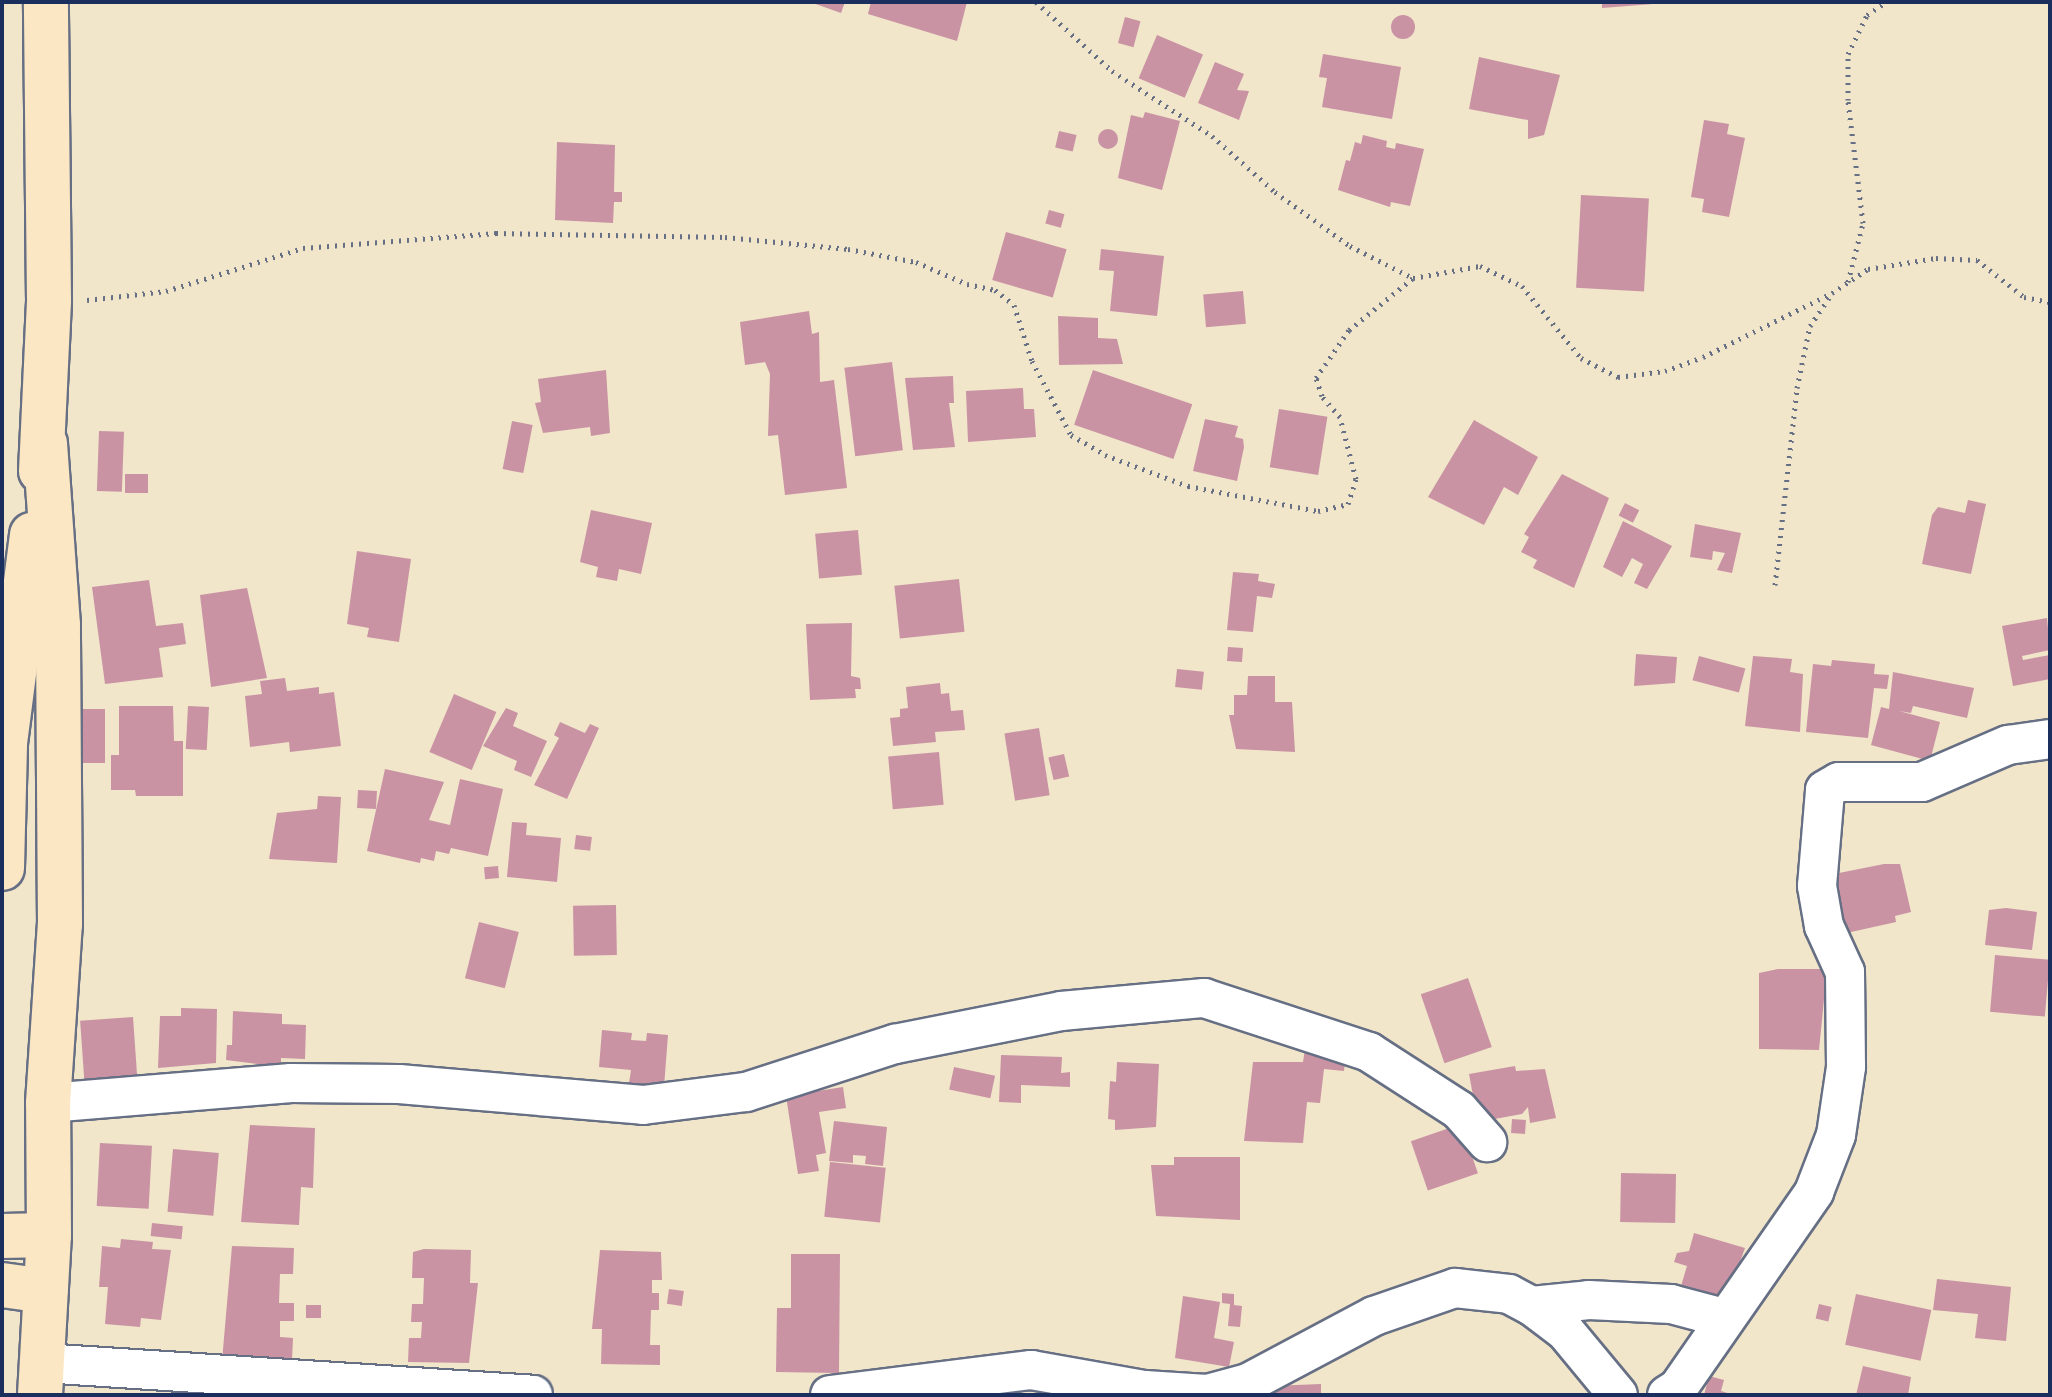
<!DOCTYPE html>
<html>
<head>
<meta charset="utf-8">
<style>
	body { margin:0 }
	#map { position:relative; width:2052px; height:1397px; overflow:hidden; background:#f1e5ca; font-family:Sriracha,sans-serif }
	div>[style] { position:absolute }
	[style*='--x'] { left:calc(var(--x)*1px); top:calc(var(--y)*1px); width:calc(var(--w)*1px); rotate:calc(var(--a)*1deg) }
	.building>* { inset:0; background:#c993a4; transform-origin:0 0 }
	.round { border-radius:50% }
	.path>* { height:5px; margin-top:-2.5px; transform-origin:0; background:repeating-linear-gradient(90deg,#666f84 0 2px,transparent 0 8px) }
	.roads { filter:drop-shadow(2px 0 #666f84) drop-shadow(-2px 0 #666f84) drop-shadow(0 2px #666f84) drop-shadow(0 -2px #666f84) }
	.street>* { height:38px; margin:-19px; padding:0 19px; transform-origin:19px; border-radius:19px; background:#fff }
	.secondary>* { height:44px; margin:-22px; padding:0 22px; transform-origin:22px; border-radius:22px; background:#fbe7c3 }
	span { translate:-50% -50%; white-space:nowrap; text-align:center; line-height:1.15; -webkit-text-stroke:8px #fff; paint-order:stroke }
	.frame { position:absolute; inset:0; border:4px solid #1b2f5e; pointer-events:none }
</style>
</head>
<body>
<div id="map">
	<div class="building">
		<i style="clip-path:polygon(810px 2px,845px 2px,841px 13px)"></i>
		<i style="clip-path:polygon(871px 2px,967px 2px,957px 41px,868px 14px)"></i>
		<i style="clip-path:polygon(1602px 2px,1653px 2px,1653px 4px,1602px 8px)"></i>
		<i class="round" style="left:1391px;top:15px;width:24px;height:24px"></i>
		<i style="left:1125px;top:17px;width:16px;height:27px;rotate:15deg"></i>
		<i style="left:1157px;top:35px;width:50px;height:47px;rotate:23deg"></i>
		<i style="clip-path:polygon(1323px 54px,1401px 67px,1392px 119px,1322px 107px,1327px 78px,1319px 77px)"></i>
		<i style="clip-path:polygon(1479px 57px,1560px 75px,1544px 135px,1528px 139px,1528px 120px,1469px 109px)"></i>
		<i style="clip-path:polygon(1215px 62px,1244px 74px,1237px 90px,1249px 91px,1239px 120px,1198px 103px)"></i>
		<i style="clip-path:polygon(1145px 112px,1180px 121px,1162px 190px,1118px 178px,1131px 115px,1143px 118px)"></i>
		<i style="clip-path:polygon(1704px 120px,1729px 124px,1727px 134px,1745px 138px,1729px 217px,1702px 212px,1704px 199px,1691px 197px)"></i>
		<i class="round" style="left:1098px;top:129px;width:20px;height:20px"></i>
		<i style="left:1059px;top:131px;width:18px;height:17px;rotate:13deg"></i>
		<i style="clip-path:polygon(1363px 135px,1387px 141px,1386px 147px,1395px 149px,1396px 143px,1424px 149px,1410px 206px,1391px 202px,1390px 207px,1338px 190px,1346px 160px,1350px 161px,1355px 142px,1361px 144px)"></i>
		<i style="clip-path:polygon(557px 142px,615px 145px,614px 192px,622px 192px,622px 202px,614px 202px,613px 223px,555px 220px)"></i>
		<i style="left:1581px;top:195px;width:68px;height:93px;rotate:3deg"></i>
		<i style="left:1049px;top:210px;width:16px;height:14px;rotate:15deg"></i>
		<i style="left:1006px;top:232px;width:63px;height:50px;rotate:16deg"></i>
		<i style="clip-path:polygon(1101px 249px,1164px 256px,1157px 316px,1110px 311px,1114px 271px,1099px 270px)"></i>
		<i style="left:1243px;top:291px;width:33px;height:40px;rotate:85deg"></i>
		<i style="clip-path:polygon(809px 311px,812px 334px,819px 332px,820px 382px,834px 380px,847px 488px,785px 495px,778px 435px,768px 436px,770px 374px,765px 362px,745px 365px,740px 322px)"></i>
		<i style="clip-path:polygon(1058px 316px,1098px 318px,1098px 338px,1117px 339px,1123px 364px,1059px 365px)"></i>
		<i style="left:892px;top:362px;width:89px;height:48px;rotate:83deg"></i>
		<i style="clip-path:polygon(606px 370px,610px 433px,591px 436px,590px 427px,543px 433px,535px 403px,541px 402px,538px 379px)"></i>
		<i style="left:1093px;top:370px;width:105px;height:58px;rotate:19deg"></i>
		<i style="clip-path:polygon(953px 376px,954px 403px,949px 403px,955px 447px,913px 450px,905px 378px)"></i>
		<i style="clip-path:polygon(1023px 388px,1024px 409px,1034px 409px,1036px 437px,968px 442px,966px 391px)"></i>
		<i style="left:1279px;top:409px;width:49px;height:59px;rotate:9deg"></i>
		<i style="clip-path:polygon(1205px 419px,1238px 426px,1235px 437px,1243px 439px,1244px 447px,1237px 481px,1193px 471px)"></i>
		<i style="clip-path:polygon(1474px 420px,1538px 457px,1518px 495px,1504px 487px,1484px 525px,1428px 497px)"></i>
		<i style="left:512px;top:421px;width:21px;height:49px;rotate:11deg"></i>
		<i style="left:99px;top:431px;width:25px;height:60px;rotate:2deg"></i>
		<i style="left:125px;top:474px;width:23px;height:19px"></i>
		<i style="clip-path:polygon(1562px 474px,1609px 498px,1574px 588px,1533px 568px,1537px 560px,1521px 552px,1529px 537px,1524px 534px)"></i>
		<i style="clip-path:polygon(1968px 500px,1986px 504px,1971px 574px,1922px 564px,1932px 515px,1938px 507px,1965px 513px)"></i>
		<i style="left:1625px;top:503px;width:16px;height:14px;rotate:27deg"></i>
		<i style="clip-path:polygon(591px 510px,652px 523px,641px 574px,619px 569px,617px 581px,596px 577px,598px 567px,580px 562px)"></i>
		<i style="clip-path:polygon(1623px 521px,1672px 546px,1647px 589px,1634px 583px,1643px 564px,1632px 558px,1622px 577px,1603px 567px)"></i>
		<i style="clip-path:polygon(1695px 524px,1741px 533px,1732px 573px,1717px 570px,1725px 553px,1713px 551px,1712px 560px,1690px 557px)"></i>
		<i style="left:858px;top:530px;width:45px;height:43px;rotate:85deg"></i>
		<i style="clip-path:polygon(357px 551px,411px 559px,399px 642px,367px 637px,369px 628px,347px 624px)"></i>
		<i style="clip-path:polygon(1233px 572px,1259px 574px,1258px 581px,1275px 584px,1272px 598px,1257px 596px,1253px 632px,1227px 630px)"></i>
		<i style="left:959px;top:579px;width:53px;height:65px;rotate:84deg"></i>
		<i style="clip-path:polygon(149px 580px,156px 626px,183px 623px,186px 644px,159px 648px,163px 677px,105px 684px,92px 587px)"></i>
		<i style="clip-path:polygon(247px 588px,267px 678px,211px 687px,200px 595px)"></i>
		<i style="clip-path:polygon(2047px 618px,2050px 650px,2022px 656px,2023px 660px,2050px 655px,2050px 679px,2013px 686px,2002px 626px)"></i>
		<i style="clip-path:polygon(852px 623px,851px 676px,860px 678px,861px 689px,855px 689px,856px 698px,810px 700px,806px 624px)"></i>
		<i style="left:1228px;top:647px;width:15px;height:14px;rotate:4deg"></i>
		<i style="clip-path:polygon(1636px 654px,1677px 657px,1675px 683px,1634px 686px)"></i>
		<i style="left:1699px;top:656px;width:48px;height:25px;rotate:15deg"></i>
		<i style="clip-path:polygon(1753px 656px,1792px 659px,1790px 672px,1803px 674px,1800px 732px,1745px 726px)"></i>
		<i style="clip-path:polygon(1832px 660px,1875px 664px,1874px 674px,1889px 675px,1887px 689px,1874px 688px,1868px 738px,1806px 732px,1813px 664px,1831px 666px)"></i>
		<i style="left:1177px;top:669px;width:27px;height:18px;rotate:6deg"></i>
		<i style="clip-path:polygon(1893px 672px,1974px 688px,1967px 718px,1913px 706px,1911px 713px,1899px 711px,1940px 722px,1930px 761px,1871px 745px,1881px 707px,1889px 709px)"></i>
		<i style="clip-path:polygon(1248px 676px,1275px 676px,1275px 702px,1292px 702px,1295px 752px,1236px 749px,1229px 715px,1234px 715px,1234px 695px,1247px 695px)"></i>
		<i style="clip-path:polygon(285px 678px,287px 691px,319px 687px,319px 694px,334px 692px,341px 746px,290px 752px,289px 742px,250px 747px,245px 696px,262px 694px,260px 681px)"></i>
		<i style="clip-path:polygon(940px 683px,941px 694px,949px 693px,951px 711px,963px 710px,965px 730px,935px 732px,936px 742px,893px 746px,890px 718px,900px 717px,900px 709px,908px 708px,906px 687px)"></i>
		<i style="left:454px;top:694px;width:46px;height:63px;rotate:23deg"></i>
		<i style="clip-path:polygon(119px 706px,173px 706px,174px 741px,183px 741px,183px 796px,136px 796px,135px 790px,111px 790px,111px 755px,119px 755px)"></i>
		<i style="left:188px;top:706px;width:21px;height:43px;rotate:3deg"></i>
		<i style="clip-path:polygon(506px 708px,518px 713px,513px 726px,547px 741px,531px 777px,514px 770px,517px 761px,483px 746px)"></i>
		<i style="left:78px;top:709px;width:27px;height:54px"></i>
		<i style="clip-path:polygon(560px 722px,585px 733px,590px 724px,599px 728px,567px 799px,534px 785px,559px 738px,554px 735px)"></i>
		<i style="left:1039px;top:728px;width:68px;height:35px;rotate:81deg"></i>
		<i style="left:939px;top:752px;width:53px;height:51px;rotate:85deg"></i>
		<i style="left:1064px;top:754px;width:23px;height:16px;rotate:77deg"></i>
		<i style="clip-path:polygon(385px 769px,444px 782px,429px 820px,450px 825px,460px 779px,503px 789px,488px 856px,451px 848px,449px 854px,436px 851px,434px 861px,421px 858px,420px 863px,367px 851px)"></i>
		<i style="left:358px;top:790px;width:19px;height:18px;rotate:3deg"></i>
		<i style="clip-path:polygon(318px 796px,341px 797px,337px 863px,269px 859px,277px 813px,317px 809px)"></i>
		<i style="clip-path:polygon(512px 822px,527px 823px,526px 835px,561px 838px,557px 882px,507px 877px)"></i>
		<i style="left:576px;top:835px;width:16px;height:14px;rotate:7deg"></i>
		<i style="clip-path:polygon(1884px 864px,1900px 864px,1911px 912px,1895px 916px,1896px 922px,1842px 934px,1829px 875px)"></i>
		<i style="left:498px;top:866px;width:12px;height:14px;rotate:85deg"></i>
		<i style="left:616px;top:905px;width:50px;height:43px;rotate:89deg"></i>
		<i style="clip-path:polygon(2006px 908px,2037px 912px,2032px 950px,1985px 945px,1989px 910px)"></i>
		<i style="left:479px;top:922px;width:41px;height:58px;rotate:14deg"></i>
		<i style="left:1995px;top:955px;width:55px;height:57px;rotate:5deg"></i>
		<i style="clip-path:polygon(1778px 969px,1827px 969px,1819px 1050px,1759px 1049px,1759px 973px)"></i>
		<i style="left:1468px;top:978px;width:73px;height:50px;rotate:71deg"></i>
		<i style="clip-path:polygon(181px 1008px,217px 1009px,216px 1063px,158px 1068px,160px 1016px,181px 1016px)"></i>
		<i style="clip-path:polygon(233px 1011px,282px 1014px,282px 1024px,306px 1025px,305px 1059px,281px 1058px,281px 1067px,226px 1060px,227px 1045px,232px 1045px)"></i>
		<i style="left:133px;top:1017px;width:67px;height:53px;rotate:86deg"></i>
		<i style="clip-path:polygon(602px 1030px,632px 1033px,631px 1040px,646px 1041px,647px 1033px,668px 1035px,664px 1087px,629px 1083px,631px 1070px,599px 1067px)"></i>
		<i style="clip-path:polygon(1305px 1049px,1346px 1054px,1344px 1071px,1324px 1069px,1320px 1103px,1307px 1102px,1303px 1143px,1244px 1141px,1253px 1062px,1303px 1062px)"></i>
		<i style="clip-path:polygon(1001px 1055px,1062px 1057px,1061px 1073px,1070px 1072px,1070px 1087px,1021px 1085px,1021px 1103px,999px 1102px)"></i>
		<i style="clip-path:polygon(1117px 1062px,1159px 1064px,1156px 1127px,1115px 1130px,1115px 1120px,1108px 1119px,1110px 1081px,1116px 1082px)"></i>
		<i style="clip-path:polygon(1515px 1066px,1516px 1071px,1545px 1069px,1556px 1118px,1530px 1123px,1528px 1107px,1522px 1114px,1478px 1122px,1469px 1074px)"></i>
		<i style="left:954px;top:1067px;width:42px;height:23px;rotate:12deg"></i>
		<i style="clip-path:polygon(843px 1087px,846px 1108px,819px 1112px,826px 1153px,816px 1155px,819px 1171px,798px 1174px,786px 1096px)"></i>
		<i style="left:1512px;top:1119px;width:14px;height:14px;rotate:4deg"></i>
		<i style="clip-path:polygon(834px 1121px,887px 1127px,883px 1166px,865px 1164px,866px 1156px,853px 1155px,853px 1163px,829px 1161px)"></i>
		<i style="left:1461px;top:1124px;width:52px;height:53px;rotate:71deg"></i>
		<i style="clip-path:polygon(250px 1125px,315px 1128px,313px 1188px,301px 1187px,299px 1225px,241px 1222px)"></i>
		<i style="left:100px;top:1143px;width:52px;height:63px;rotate:3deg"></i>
		<i style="left:173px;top:1149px;width:46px;height:63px;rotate:5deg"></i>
		<i style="clip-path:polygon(1174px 1157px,1240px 1157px,1240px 1220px,1156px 1216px,1151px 1165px,1174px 1165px)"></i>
		<i style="left:830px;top:1162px;width:56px;height:55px;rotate:6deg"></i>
		<i style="left:1621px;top:1173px;width:55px;height:49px;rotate:1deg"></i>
		<i style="left:152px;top:1223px;width:31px;height:13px;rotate:6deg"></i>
		<i style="clip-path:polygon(1694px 1233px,1745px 1248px,1723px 1309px,1678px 1296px,1687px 1266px,1674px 1262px,1677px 1253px,1689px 1251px)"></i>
		<i style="clip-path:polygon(121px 1239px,153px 1242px,152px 1249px,171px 1250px,161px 1320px,141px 1318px,140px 1327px,105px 1324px,108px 1287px,99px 1287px,102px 1246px,120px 1248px)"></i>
		<i style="clip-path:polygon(232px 1246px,294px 1248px,293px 1274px,280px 1274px,279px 1303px,294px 1303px,294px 1321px,280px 1321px,280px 1337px,293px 1338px,292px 1361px,222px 1361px)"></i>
		<i style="clip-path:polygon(424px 1249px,471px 1250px,470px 1283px,478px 1283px,469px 1363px,408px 1362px,409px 1338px,421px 1338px,422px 1322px,411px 1322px,412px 1304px,423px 1304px,424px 1278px,412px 1278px,413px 1252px)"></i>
		<i style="clip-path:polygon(600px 1250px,661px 1252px,662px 1280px,652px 1280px,652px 1293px,659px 1293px,659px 1310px,651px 1310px,650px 1345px,660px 1345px,660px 1365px,601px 1364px,602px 1329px,592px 1329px)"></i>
		<i style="clip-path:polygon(791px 1254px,840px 1254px,839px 1373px,776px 1372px,777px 1308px,791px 1308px)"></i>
		<i style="clip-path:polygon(1937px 1279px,2011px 1287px,2006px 1341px,1975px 1338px,1978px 1314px,1933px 1310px)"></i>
		<i style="left:669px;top:1289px;width:15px;height:15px;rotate:8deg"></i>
		<i style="clip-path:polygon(1222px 1293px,1234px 1294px,1234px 1305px,1242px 1306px,1240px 1327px,1228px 1326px,1230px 1304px,1222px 1303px)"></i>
		<i style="left:1856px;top:1294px;width:77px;height:52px;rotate:12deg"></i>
		<i style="clip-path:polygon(1183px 1296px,1220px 1302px,1214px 1338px,1234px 1342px,1229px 1367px,1175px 1358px)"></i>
		<i style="left:1819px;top:1304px;width:13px;height:15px;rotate:13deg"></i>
		<i style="left:306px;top:1305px;width:15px;height:13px"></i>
		<i style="clip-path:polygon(1863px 1366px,1911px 1377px,1908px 1395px,1856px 1395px)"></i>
		<i style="clip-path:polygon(1709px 1376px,1724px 1380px,1721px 1391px,1734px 1395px,1704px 1395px)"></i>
		<i style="clip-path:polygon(1321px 1384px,1321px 1395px,1272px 1395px,1271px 1386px)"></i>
	</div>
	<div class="path">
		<i style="--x:1036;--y:2;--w:103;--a:42.2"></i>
		<i style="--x:1112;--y:71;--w:119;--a:33"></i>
		<i style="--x:1212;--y:136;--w:84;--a:41.6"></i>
		<i style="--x:1275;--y:192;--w:92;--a:35.8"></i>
		<i style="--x:1350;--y:246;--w:71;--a:26.9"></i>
		<i style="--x:1848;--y:282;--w:61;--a:-75.7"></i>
		<i style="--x:1863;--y:223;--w:124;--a:-97"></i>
		<i style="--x:1848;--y:100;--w:46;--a:-90"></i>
		<i style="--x:1848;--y:54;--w:43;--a:-64"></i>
		<i style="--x:1867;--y:15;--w:23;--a:-34"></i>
		<i style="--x:87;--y:300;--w:80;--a:-6.5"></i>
		<i style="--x:166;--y:291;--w:144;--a:-17.4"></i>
		<i style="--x:303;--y:248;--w:194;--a:-4.4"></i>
		<i style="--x:496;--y:233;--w:229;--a:1"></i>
		<i style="--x:725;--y:237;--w:124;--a:5.6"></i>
		<i style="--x:848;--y:249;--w:69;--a:10.8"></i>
		<i style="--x:916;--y:262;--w:56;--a:23.3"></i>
		<i style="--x:967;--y:284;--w:29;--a:12"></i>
		<i style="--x:995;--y:290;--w:24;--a:38"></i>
		<i style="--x:1014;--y:305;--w:59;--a:72.2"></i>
		<i style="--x:1032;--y:361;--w:84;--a:62.2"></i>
		<i style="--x:1071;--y:435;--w:39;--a:30"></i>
		<i style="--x:1105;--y:455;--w:89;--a:20.5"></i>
		<i style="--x:1188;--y:486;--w:132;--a:10.9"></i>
		<i style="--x:1318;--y:511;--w:31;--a:-13"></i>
		<i style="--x:1348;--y:504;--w:26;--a:-72"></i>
		<i style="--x:1356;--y:479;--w:64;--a:-104.5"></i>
		<i style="--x:1340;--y:417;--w:28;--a:-131"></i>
		<i style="--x:1322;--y:396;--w:19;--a:-108"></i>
		<i style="--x:1316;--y:378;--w:58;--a:-55.5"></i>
		<i style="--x:1349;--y:330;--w:82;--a:-39.1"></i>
		<i style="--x:1413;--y:278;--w:68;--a:-10.2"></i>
		<i style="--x:1480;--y:266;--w:47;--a:25.5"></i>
		<i style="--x:1522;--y:286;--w:93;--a:50.7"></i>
		<i style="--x:1581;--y:358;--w:42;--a:27.2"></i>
		<i style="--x:1618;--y:377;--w:47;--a:-7.3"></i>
		<i style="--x:1665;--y:371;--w:40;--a:-20.2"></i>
		<i style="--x:1703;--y:357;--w:144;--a:-26.4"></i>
		<i style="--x:1775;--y:585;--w:198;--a:-83.6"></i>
		<i style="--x:1797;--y:388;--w:63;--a:-78.2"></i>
		<i style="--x:1810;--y:326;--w:40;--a:-56"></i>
		<i style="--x:1832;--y:293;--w:43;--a:-33.7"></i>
		<i style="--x:1868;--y:269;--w:69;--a:-9.2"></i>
		<i style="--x:1936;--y:258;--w:41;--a:2.8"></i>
		<i style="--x:1977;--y:260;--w:60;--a:38.2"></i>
		<i style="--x:2024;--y:297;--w:26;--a:11"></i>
	</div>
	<div class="roads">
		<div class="street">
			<i style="--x:48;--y:1103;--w:244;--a:-4.7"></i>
			<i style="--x:291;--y:1083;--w:108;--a:0.5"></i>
			<i style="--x:399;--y:1084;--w:245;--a:4.9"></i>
			<i style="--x:643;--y:1105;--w:104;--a:-7.2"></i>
			<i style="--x:746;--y:1092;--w:157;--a:-17.9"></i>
			<i style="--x:895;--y:1044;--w:169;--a:-11.2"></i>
			<i style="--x:1061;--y:1011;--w:144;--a:-5.2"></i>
			<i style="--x:1204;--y:998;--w:174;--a:18.1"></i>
			<i style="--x:1369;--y:1052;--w:107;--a:32.8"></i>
			<i style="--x:1459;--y:1110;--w:43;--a:48.8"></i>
			<i style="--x:1532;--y:1306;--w:57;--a:-6"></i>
			<i style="--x:1589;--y:1300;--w:82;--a:2.8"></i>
			<i style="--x:1671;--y:1304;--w:55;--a:14.8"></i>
			<i style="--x:42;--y:1363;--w:492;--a:3.7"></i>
			<i style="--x:830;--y:1395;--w:203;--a:-7.1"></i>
			<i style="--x:1031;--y:1370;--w:116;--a:10"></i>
			<i style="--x:1145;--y:1390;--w:62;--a:3.7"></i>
			<i style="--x:1207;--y:1394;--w:42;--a:-15"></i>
			<i style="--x:1248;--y:1383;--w:143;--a:-28"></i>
			<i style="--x:1374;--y:1316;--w:86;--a:-19.1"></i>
			<i style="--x:1455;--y:1288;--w:54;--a:6.3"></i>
			<i style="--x:1509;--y:1294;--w:26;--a:28"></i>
			<i style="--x:1532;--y:1306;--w:41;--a:37.1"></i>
			<i style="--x:1565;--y:1331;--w:83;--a:50.4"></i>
			<i style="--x:1667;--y:1395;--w:13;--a:-32"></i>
			<i style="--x:1678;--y:1388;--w:239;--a:-55.2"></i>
			<i style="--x:1814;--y:1192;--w:61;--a:-68.9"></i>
			<i style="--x:1836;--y:1135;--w:69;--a:-81.6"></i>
			<i style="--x:1846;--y:1067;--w:95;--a:-90.6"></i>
			<i style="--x:1845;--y:972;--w:51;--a:-114.5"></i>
			<i style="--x:1824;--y:926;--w:41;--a:-99.9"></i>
			<i style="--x:1817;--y:886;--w:96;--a:-85.2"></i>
			<i style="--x:1825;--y:790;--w:16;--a:-30"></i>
			<i style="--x:1839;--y:782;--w:83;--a:0"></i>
			<i style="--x:1922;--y:782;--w:94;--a:-23.3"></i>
			<i style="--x:2008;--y:745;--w:42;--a:-8.1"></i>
		</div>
		<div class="secondary">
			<i style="--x:41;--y:471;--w:171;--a:-87.3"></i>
			<i style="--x:49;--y:300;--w:298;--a:-90.6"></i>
			<i style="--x:2;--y:868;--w:125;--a:-88.6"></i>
			<i style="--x:5;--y:743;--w:210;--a:-82.6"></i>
			<i style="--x:2;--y:1236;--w:47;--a:-1.2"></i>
			<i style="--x:2;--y:1285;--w:44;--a:7.8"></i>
			<i style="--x:40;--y:1395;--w:160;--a:-86.8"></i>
			<i style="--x:49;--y:1235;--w:132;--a:-90.4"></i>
			<i style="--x:48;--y:1103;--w:179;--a:-86.2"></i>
			<i style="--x:60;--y:924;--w:299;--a:-90.4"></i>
			<i style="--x:58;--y:625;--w:182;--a:-94.1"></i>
		</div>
	</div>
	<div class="frame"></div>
</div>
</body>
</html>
